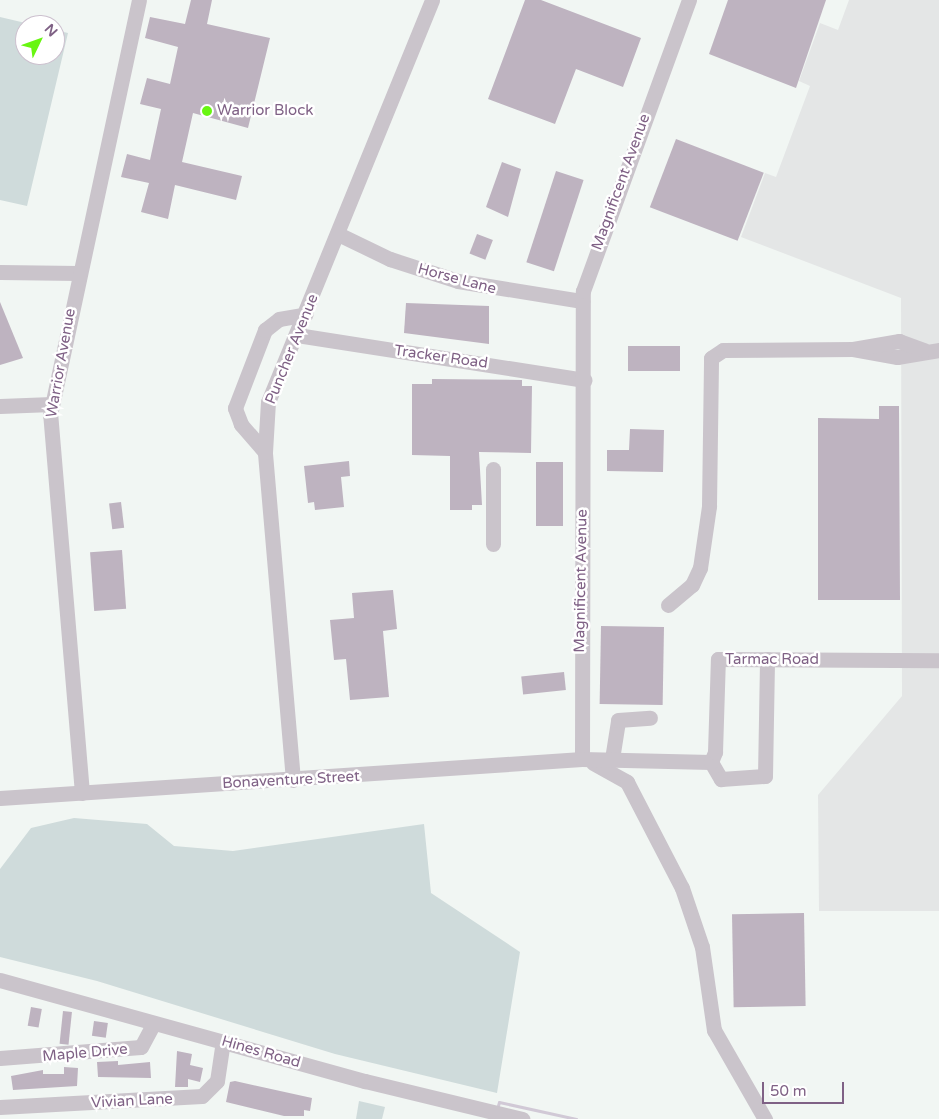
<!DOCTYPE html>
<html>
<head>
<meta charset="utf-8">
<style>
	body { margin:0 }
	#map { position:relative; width:939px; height:1119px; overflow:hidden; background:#f1f6f3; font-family:"Varela Round",sans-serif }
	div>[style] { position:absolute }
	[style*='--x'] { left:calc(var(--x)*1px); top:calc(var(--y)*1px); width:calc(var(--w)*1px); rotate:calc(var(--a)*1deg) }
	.built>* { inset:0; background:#e4e6e6 }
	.green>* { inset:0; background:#cfdbdb }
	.stream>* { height:3px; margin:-1.5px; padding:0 1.5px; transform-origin:1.5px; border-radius:1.5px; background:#d1c9d6 }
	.building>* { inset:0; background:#beb3c0; transform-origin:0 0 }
	.minor>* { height:15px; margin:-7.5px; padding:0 7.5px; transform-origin:7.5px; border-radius:7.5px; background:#cac4cb }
	.dots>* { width:14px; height:14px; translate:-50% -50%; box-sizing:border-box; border:2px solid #fff; border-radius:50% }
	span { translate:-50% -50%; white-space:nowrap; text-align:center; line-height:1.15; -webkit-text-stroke:5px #fff; paint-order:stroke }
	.poi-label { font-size:15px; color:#7f6185 }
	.left { translate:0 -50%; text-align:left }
	.street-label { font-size:15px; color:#7f6185 }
	.north { position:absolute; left:15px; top:15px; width:50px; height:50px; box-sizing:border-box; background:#fff; border:1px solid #ccc0ce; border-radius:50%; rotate:48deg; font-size:14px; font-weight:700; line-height:20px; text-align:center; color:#7f6185 }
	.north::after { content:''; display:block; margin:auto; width:18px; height:22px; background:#68f611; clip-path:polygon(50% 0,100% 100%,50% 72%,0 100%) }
	.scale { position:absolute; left:762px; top:1082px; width:82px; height:22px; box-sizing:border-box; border:2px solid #7f6185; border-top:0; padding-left:6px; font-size:15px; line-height:18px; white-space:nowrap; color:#7f6185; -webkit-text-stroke:4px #fff; paint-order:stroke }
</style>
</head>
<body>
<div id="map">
	<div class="built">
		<i style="clip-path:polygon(849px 0,939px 0,939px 911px,819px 911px,818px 795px,902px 696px,901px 298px,741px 237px,765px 173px,776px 177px,810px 86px,799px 81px,820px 23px,838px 30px)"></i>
	</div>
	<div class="green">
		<i style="clip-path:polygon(0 17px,34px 25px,25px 25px,25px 55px,55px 55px,55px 30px,68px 33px,27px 206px,0 200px)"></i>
		<i style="clip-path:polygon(74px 818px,147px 824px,174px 846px,233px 851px,424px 824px,431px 893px,520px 952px,497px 1093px,335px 1054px,97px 981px,0 957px,0 869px,31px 828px)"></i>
		<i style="clip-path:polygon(359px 1101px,385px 1107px,382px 1119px,356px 1119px)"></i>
	</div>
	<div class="stream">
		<i style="--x:497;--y:1109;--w:7;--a:-74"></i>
		<i style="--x:499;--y:1102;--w:79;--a:12.4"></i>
	</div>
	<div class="building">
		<i style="clip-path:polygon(191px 0,212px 0,207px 24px,270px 38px,248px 128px,193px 113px,182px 162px,242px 176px,236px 200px,175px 185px,168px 219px,141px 212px,149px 183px,121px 177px,127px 154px,150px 160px,161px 109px,140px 104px,147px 78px,170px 84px,178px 47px,145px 38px,150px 17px,185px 24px)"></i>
		<i style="clip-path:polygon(525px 0,541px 0,641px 38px,623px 87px,576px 69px,555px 124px,488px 99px)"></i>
		<i style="clip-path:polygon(728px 0,826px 0,796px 88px,709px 54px)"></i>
		<i style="left:676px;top:139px;width:94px;height:73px;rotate:21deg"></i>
		<i style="clip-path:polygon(502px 162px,521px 169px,508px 217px,486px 207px)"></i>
		<i style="left:556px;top:171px;width:29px;height:96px;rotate:18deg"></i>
		<i style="left:477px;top:234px;width:17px;height:21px;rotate:21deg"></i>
		<i style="clip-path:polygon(0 302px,23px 358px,0 365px)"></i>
		<i style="clip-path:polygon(406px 303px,489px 306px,489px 344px,404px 333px)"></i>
		<i style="left:628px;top:346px;width:52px;height:25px"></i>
		<i style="clip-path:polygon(432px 379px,522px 380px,522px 386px,532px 386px,531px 453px,479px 452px,482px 505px,472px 505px,472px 510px,450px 510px,450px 456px,412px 455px,412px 384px,432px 384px)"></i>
		<i style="clip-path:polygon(879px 406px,899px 406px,900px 600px,818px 600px,818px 418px,879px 419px)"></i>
		<i style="clip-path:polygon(630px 429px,664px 430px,663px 472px,607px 471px,607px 450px,629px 450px)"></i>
		<i style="clip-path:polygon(349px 461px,350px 476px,341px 477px,344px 507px,315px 510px,314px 502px,308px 503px,304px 466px)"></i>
		<i style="left:536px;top:462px;width:27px;height:64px"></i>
		<i style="left:121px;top:502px;width:26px;height:12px;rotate:83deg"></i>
		<i style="left:122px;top:550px;width:59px;height:32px;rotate:86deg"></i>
		<i style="clip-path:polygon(393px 590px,397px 629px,383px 631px,389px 697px,350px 700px,346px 659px,334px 660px,330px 620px,354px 618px,352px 593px)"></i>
		<i style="left:601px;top:626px;width:63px;height:78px;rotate:1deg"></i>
		<i style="left:564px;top:672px;width:18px;height:43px;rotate:84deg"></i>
		<i style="left:804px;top:913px;width:93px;height:72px;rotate:89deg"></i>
		<i style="left:31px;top:1007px;width:11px;height:19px;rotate:10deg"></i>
		<i style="left:63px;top:1011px;width:9px;height:33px;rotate:6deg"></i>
		<i style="left:94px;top:1021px;width:14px;height:15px;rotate:8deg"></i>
		<i style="clip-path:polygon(177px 1051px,192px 1054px,190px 1065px,203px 1068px,200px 1082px,188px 1079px,188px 1087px,175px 1087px)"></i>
		<i style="clip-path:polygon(118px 1061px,118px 1065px,150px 1062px,151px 1078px,98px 1077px,97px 1062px)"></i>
		<i style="clip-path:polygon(64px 1067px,78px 1068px,77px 1086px,13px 1090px,11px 1076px,43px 1070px,43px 1074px,64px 1074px)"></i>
		<i style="clip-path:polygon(235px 1081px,312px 1098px,310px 1111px,304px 1110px,304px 1116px,284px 1116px,226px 1102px,230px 1082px)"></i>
	</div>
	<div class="minor">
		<i style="--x:338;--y:234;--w:58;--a:25.7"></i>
		<i style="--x:390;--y:259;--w:71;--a:17.9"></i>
		<i style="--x:458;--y:281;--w:126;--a:9.2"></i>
		<i style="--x:0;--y:272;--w:78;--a:0.7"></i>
		<i style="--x:297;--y:335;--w:291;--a:8.9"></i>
		<i style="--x:853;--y:349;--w:45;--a:10.3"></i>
		<i style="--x:897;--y:357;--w:43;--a:-9.5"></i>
		<i style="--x:0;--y:406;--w:52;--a:-2.2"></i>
		<i style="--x:265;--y:452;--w:37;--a:-131"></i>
		<i style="--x:241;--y:424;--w:17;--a:-111"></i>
		<i style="--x:235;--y:408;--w:84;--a:-69"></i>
		<i style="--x:265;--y:330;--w:18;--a:-38"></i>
		<i style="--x:279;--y:319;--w:27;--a:-10"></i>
		<i style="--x:493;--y:544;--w:75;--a:-90"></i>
		<i style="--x:668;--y:605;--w:31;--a:-40"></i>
		<i style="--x:692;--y:585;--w:19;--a:-65"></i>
		<i style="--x:700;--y:568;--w:63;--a:-81.7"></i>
		<i style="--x:709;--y:506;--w:148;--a:-89.2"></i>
		<i style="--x:711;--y:358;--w:14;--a:-34"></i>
		<i style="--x:723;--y:350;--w:130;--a:-0.4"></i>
		<i style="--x:853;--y:349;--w:47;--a:-9.9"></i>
		<i style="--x:899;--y:341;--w:27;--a:20"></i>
		<i style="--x:582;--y:759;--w:468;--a:-89.9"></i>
		<i style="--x:583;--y:291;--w:310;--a:-70"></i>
		<i style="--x:612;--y:759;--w:39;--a:-81"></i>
		<i style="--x:618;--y:720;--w:32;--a:-4"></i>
		<i style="--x:711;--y:762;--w:20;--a:60"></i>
		<i style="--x:721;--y:779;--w:44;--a:-3.9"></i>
		<i style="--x:765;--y:776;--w:117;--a:-89"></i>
		<i style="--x:593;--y:763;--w:39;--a:29"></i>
		<i style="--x:627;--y:782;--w:119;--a:62.6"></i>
		<i style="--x:682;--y:888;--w:62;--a:71.3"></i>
		<i style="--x:702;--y:947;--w:84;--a:81.8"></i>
		<i style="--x:714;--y:1030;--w:103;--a:60.2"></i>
		<i style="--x:293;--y:780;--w:329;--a:-94.9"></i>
		<i style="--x:265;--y:452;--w:50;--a:-86.6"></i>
		<i style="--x:268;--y:402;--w:434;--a:-67.8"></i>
		<i style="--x:82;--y:793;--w:379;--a:-94.8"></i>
		<i style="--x:50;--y:415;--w:424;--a:-77.9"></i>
		<i style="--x:0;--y:798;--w:583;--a:-3.83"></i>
		<i style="--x:582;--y:759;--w:129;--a:1.3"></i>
		<i style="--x:711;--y:762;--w:11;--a:-68"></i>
		<i style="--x:715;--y:752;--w:93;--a:-88.2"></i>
		<i style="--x:718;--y:659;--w:221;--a:0.3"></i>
		<i style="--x:0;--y:980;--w:379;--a:15.5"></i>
		<i style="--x:365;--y:1081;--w:162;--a:13.6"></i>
		<i style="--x:0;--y:1058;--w:141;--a:-4.5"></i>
		<i style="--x:141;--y:1047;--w:27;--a:-62"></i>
		<i style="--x:0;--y:1107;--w:202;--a:-3.1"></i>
		<i style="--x:202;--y:1096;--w:21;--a:-45"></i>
		<i style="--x:217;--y:1081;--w:40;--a:-81.5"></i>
	</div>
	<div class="dots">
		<i style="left:207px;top:111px;background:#68f611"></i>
	</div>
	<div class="poi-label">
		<span class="left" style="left:217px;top:111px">Warrior Block</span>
	</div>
	<div class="street-label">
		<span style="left:621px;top:182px;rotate:-70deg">Magnificent Avenue</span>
		<span style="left:457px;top:279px;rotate:15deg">Horse Lane</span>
		<span style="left:292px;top:349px;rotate:-68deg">Puncher Avenue</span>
		<span style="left:441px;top:357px;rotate:8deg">Tracker Road</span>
		<span style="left:61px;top:363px;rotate:-80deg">Warrior Avenue</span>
		<span style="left:581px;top:581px;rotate:-89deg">Magnificent Avenue</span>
		<span style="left:772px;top:660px">Tarmac Road</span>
		<span style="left:291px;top:780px;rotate:-3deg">Bonaventure Street</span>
		<span style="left:261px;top:1052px;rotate:16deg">Hines Road</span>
		<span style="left:85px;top:1053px;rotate:-5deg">Maple Drive</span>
		<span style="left:132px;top:1101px;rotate:-3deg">Vivian Lane</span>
	</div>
	<div class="north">N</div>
	<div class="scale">50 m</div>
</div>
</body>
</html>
